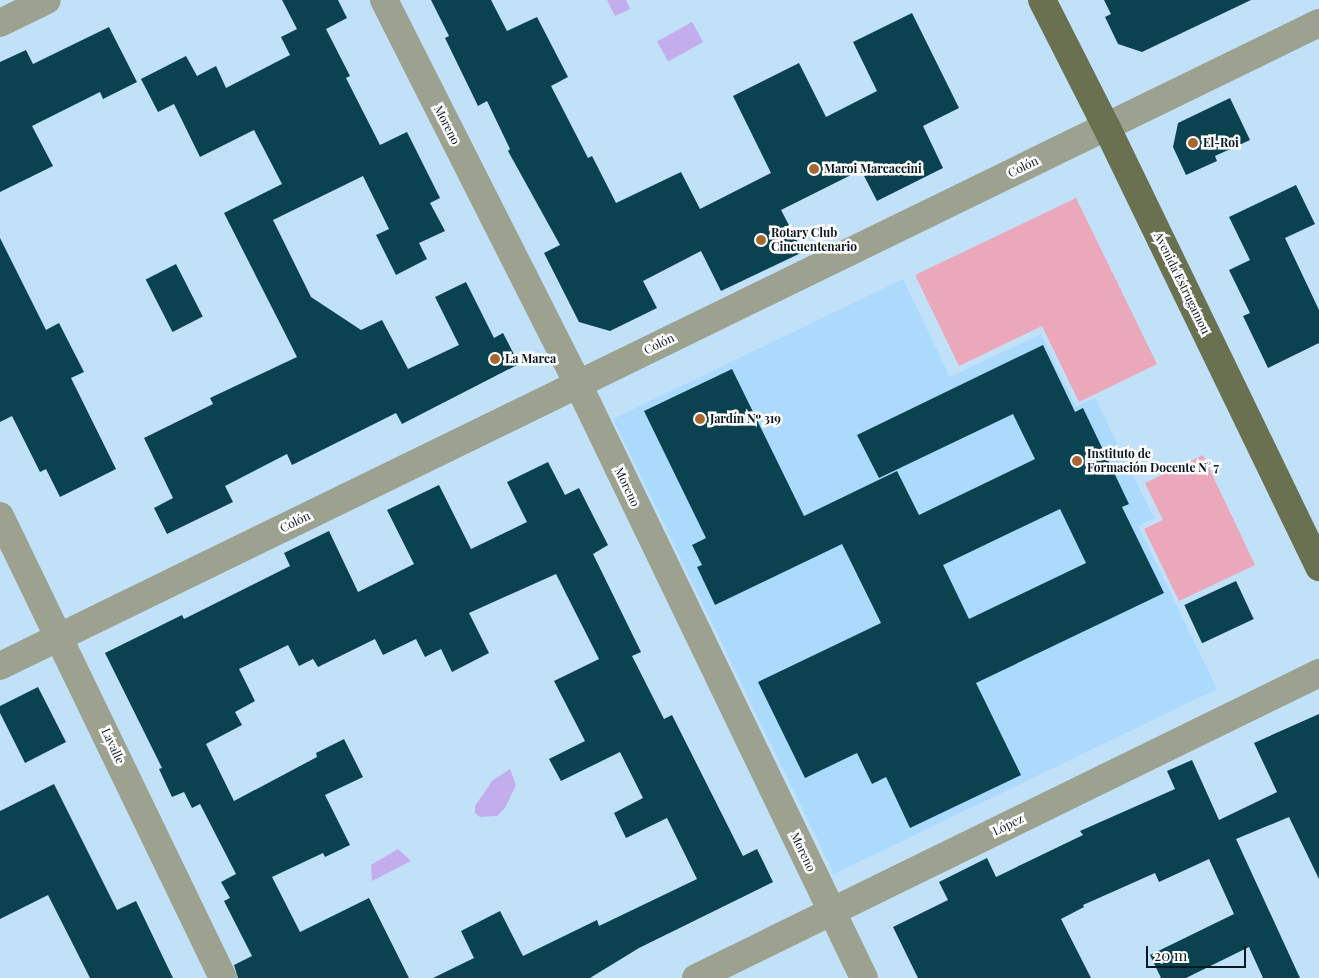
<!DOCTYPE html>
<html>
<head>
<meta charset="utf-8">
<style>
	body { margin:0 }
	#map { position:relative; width:1319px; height:978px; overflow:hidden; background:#c1e1f9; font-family:"Playfair Display",serif }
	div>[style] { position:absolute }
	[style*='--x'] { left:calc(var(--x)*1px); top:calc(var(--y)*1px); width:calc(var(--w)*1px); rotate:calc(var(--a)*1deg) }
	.built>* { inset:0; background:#abdafd }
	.green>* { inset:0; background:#eba8bb }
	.water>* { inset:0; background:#c3aded; transform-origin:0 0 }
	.building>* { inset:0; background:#0a4250; transform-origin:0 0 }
	.minor>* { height:28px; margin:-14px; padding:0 14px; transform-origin:14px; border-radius:14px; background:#9da290 }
	.major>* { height:28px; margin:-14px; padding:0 14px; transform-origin:14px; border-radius:14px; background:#697151 }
	.dots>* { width:14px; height:14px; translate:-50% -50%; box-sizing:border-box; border:2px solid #fdfdfd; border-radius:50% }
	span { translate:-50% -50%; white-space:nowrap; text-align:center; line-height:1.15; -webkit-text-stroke:5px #fdfdfd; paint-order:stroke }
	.street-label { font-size:12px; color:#091823 }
	.poi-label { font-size:12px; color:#091823; font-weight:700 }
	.left { translate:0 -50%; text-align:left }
	.scale { position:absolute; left:1146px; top:946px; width:100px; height:22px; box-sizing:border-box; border:2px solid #091823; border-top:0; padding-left:6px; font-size:15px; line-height:18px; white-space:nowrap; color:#091823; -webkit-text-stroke:4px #fdfdfd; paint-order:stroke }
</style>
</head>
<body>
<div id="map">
	<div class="built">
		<i style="clip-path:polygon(903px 279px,950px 377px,1041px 334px,1076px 407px,1095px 398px,1154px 518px,1138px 526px,1217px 689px,834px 874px,613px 419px)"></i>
	</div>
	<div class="green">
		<i style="clip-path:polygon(1076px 198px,1157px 364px,1079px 402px,1042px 326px,959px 366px,915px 275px)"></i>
		<i style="clip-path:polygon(1203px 455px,1255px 565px,1179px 601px,1144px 529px,1163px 520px,1145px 483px)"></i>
	</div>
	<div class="water">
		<i style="clip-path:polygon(607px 0,626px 0,630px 9px,615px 16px)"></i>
		<i style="left:692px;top:22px;width:23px;height:40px;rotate:61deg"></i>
		<i style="clip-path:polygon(510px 769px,516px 785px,505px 808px,497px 816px,480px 817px,475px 813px,475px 806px,492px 781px)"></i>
		<i style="clip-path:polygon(398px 849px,411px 861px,372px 881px,371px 865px)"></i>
	</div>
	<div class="building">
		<i style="clip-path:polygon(282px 0,338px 0,347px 18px,326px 29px,350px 76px,346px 78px,380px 145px,407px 132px,440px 198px,430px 203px,445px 231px,419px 243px,427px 259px,396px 275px,376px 235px,389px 229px,363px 176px,273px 220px,311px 297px,361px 330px,382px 320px,408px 369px,459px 345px,435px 297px,466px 282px,494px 338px,503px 333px,519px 364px,402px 424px,396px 413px,292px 465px,287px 454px,225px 486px,233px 502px,167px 534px,154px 508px,173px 498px,144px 438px,213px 404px,210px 398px,297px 357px,224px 213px,282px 184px,254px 130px,200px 157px,174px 104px,158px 112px,141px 79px,186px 56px,197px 76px,216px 66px,226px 88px,290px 55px,281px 37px,297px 29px)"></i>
		<i style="clip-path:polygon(431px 0,491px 0,507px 31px,537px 17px,568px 77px,551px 86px,588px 158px,592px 156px,616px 203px,681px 172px,700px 209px,771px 173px,733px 96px,799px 63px,826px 117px,877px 91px,853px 42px,912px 13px,959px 108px,923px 126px,943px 168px,877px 201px,861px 170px,781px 210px,803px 252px,721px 291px,701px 251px,643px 281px,657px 308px,610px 331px,579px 322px,544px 253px,560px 245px,508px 151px,510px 149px,487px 101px,478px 106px,445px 38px,449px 36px)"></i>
		<i style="clip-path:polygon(1104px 0,1251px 0,1142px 52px,1118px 44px,1105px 17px,1111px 14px)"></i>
		<i style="clip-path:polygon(109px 27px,137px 82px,103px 99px,100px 92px,32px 126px,53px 166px,0 192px,0 62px,26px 50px,33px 64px)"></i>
		<i style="clip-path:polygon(1230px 98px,1250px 140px,1215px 156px,1217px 161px,1186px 175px,1173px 147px,1178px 123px)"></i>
		<i style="clip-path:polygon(1296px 185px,1315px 224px,1285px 238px,1319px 310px,1319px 343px,1268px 368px,1243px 316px,1250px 313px,1229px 270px,1250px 260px,1229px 217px)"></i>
		<i style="clip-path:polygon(0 238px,46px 330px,59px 323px,84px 372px,71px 378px,116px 469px,60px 497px,46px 469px,40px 472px,12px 416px,0 422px)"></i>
		<i style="left:176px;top:264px;width:59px;height:34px;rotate:63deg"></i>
		<i style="clip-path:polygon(evenodd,1043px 345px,1075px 412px,1083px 408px,1129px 504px,1122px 507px,1164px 593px,976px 683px,1021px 775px,910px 828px,886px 777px,872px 784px,857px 753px,805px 778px,758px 682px,881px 623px,842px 544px,715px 605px,697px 567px,702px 565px,692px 545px,706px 538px,644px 411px,732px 369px,804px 516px,897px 471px,919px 515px,1035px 459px,1013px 414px,879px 478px,857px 435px,1043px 345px,1060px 509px,1086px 563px,969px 619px,943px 565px,1060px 509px)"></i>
		<i style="clip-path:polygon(548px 462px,565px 495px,579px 488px,608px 545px,593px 554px,641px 652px,632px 656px,664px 719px,672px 715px,743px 856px,757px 849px,773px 882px,639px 948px,590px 978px,433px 978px,474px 958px,461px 931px,500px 911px,523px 956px,597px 920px,599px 926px,697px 879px,667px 818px,626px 838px,614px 813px,643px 798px,620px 752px,561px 781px,549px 759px,585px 741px,554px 681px,599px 659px,556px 574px,469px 613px,489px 653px,452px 672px,441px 649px,425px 657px,416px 639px,383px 655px,375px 639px,318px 667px,313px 659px,299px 666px,288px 645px,239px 669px,255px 701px,235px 712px,242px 725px,206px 744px,234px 801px,317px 757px,316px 753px,344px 739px,363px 777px,325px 795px,350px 845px,325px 857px,323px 853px,272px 877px,300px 932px,369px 898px,409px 978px,238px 978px,234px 965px,252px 956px,224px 901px,230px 898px,221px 882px,236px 874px,200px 804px,192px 808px,184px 792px,172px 797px,159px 769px,162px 768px,105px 653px,182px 615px,184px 619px,290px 566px,284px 553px,329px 531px,358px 592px,414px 564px,387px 510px,439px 485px,471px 549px,527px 522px,507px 482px)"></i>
		<i style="left:1236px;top:581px;width:42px;height:57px;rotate:65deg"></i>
		<i style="clip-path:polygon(38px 687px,66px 742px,25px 763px,0 713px,0 706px)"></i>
		<i style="clip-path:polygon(1319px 714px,1319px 879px,1289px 817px,1236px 839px,1300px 978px,1263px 978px,1249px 947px,1186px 978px,1161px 978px,1150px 955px,1234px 914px,1209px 859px,1159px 882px,1155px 873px,1083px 905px,1084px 907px,1061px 919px,1091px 978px,918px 978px,893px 927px,948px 900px,939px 882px,987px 858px,996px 877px,1083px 835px,1080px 831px,1175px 789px,1167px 771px,1192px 760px,1219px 820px,1277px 792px,1254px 743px)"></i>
		<i style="clip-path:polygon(54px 784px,117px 910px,136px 901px,173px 978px,90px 978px,48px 895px,0 919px,0 811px)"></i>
	</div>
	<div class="minor">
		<i style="--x:384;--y:0;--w:430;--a:63.2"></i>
		<i style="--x:578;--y:384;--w:659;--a:64.29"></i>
		<i style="--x:0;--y:23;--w:52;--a:-26.1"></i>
		<i style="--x:0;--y:516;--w:513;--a:64.23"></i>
		<i style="--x:0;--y:666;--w:1467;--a:-25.99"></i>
		<i style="--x:696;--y:978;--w:694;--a:-26.08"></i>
	</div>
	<div class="major">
		<i style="--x:1042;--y:0;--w:141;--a:63.1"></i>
		<i style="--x:1106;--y:126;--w:490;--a:64.2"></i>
	</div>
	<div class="dots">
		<i style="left:1193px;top:143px;background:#a6682f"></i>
		<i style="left:814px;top:169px;background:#a6682f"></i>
		<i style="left:761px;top:240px;background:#a6682f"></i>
		<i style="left:495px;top:359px;background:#a6682f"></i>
		<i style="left:700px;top:419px;background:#a6682f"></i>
		<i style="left:1077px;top:461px;background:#a6682f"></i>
	</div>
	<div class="street-label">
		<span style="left:447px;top:125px;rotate:63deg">Moreno</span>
		<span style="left:1023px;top:167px;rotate:-26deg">Colón</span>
		<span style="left:1182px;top:283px;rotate:64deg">Avenida Estrugamou</span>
		<span style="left:659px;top:344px;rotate:-26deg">Colón</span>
		<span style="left:627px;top:487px;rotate:64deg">Moreno</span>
		<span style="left:295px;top:522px;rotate:-26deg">Colón</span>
		<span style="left:113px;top:746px;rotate:65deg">Lavalle</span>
		<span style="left:1008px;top:825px;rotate:-26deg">López</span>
		<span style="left:803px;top:852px;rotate:64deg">Moreno</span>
	</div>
	<div class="poi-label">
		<span class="left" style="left:1203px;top:143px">El-Roi</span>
		<span class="left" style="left:824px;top:169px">Maroi Marcaccini</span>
		<span class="left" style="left:771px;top:240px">Rotary Club<br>Cincuentenario</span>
		<span class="left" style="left:505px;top:359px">La Marca</span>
		<span class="left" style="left:710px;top:419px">Jardín Nº 319</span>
		<span class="left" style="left:1087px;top:461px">Instituto de<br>Formación Docente N° 7</span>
	</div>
	<div class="scale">20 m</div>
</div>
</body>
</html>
